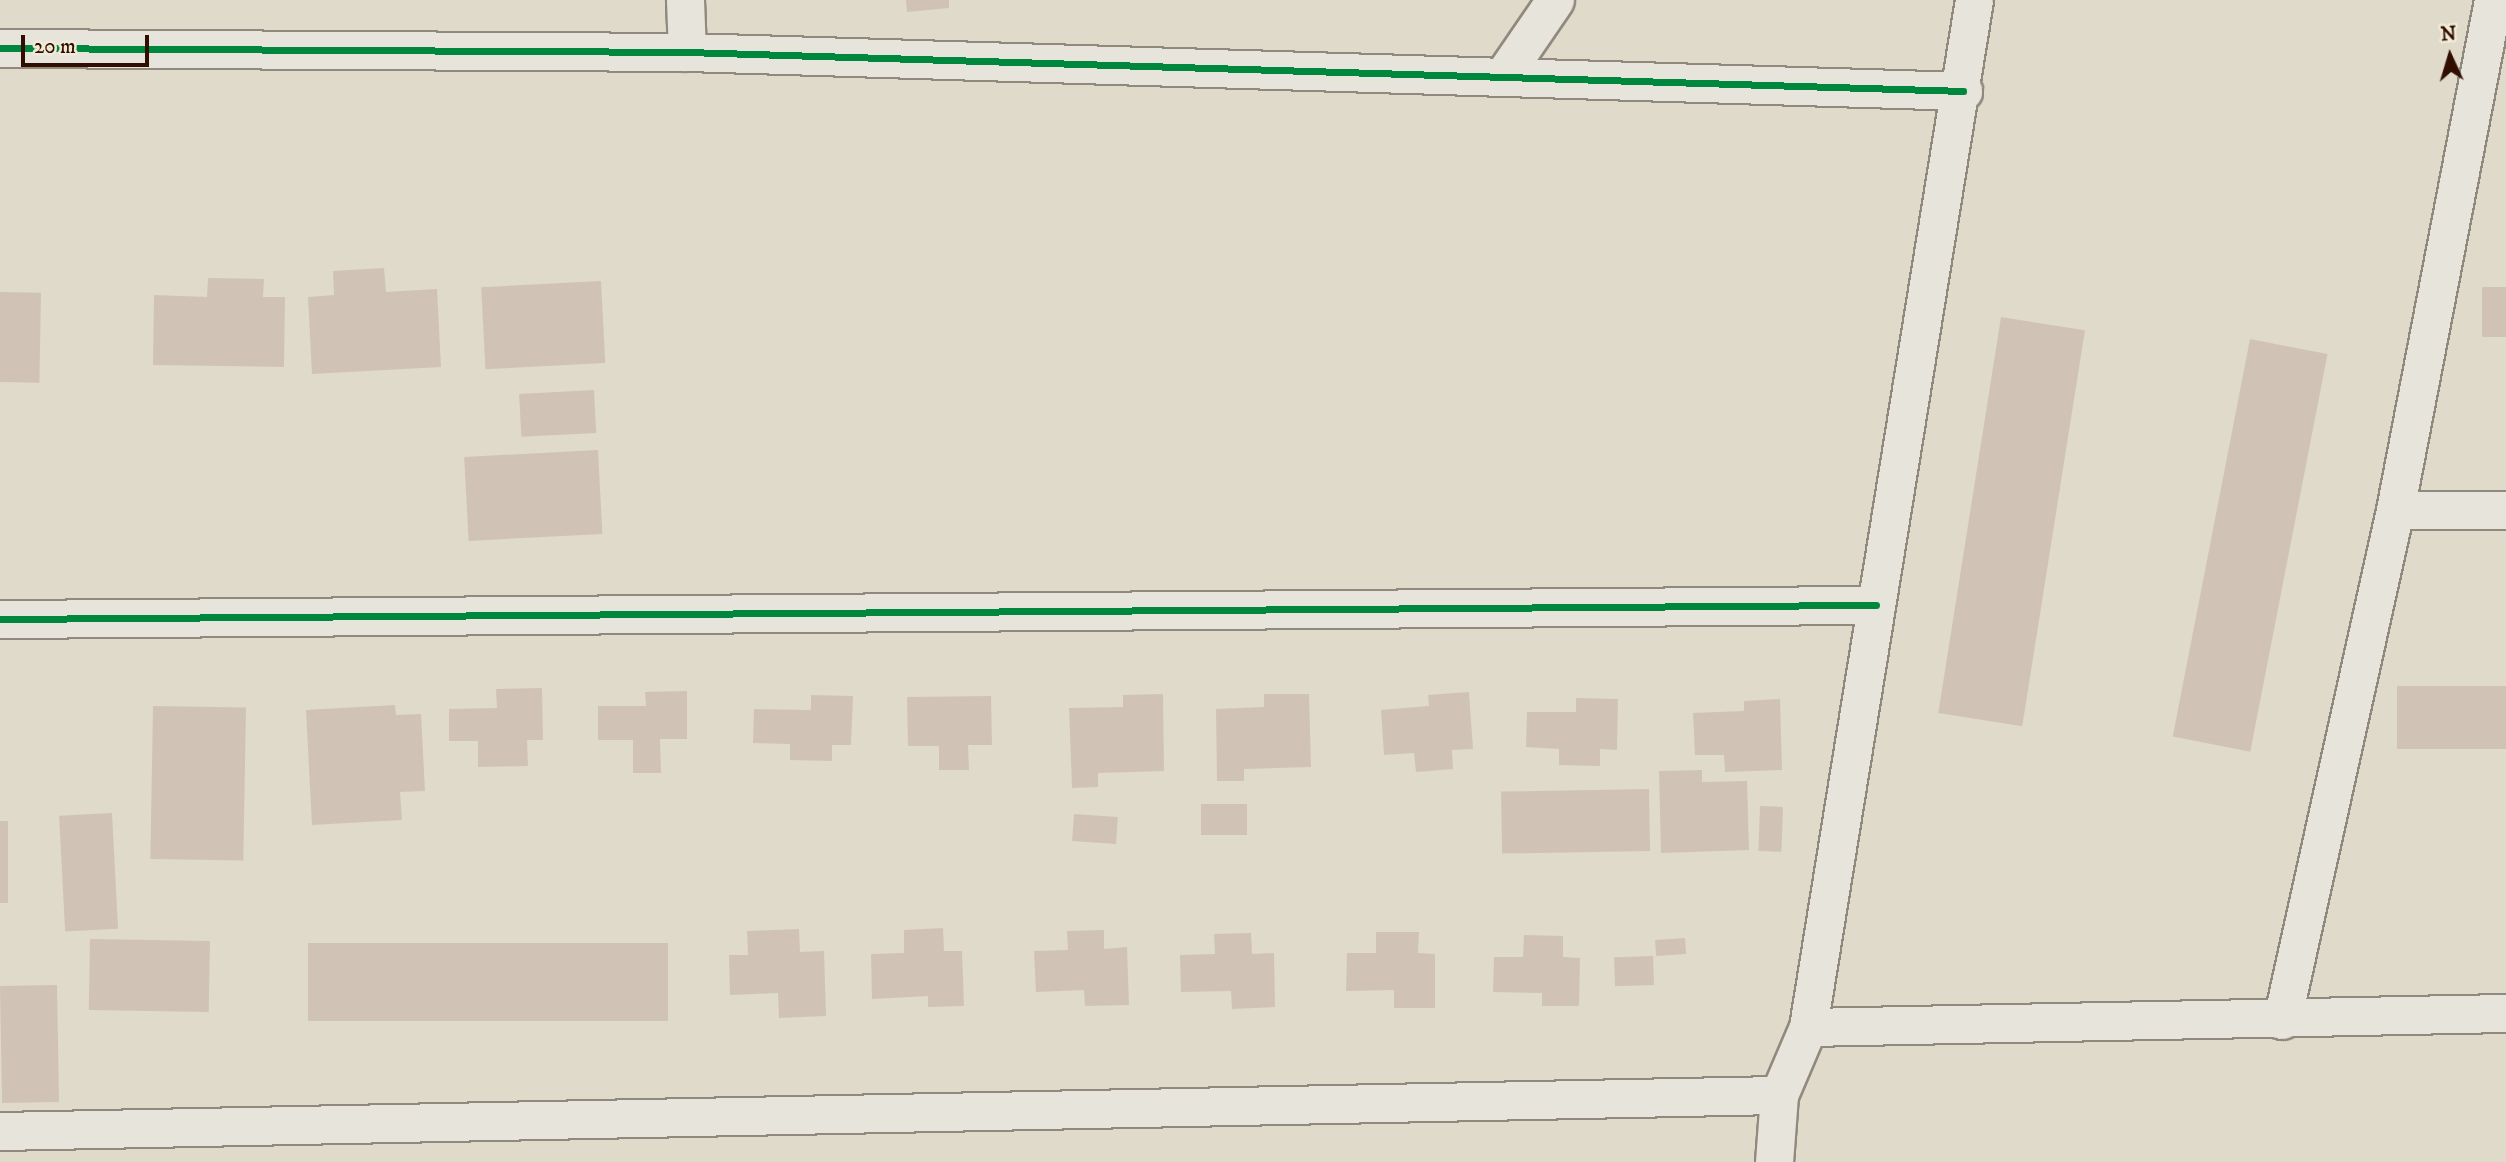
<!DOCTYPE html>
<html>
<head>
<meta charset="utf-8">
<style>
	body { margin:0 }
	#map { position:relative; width:2506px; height:1162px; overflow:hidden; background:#e0daca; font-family:"IM FELL DW Pica",serif }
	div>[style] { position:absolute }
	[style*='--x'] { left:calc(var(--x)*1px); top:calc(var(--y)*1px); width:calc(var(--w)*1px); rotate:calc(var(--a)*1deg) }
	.building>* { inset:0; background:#d0c3b6; transform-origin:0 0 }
	.roads { filter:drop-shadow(2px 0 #91897e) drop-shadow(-2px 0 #91897e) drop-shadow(0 2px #91897e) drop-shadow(0 -2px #91897e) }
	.minor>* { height:37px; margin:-18.5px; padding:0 18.5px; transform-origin:18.5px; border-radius:18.5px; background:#e7e4dc }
	.cycleway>* { height:7px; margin:-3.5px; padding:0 3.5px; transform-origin:3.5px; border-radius:3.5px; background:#00873e }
	span { translate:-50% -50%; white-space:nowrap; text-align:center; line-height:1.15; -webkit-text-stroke:7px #f1ead6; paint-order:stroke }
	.north { position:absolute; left:2415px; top:21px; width:70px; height:70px; -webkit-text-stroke:5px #f1ead6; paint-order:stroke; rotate:356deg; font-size:19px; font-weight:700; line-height:28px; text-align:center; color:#300e02 }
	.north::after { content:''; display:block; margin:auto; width:24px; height:32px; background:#300e02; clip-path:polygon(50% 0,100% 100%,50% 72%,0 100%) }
	.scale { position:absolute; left:21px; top:35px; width:128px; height:32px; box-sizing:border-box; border:4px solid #300e02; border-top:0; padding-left:9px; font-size:21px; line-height:24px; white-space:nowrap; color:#300e02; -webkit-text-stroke:5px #f1ead6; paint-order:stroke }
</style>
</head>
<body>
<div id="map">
	<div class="building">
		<i style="clip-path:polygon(906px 0,949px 0,949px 8px,907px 12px)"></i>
		<i style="clip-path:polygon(384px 268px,386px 292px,437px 289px,441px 367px,312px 374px,308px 297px,334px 295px,333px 271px)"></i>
		<i style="clip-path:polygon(208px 278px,264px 279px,263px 297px,285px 297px,284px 367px,153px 365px,154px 295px,207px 297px)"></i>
		<i style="left:601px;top:281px;width:82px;height:120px;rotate:87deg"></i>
		<i style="left:2482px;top:287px;width:24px;height:50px"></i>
		<i style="left:0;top:292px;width:41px;height:90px;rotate:1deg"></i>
		<i style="left:2001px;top:317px;width:85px;height:401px;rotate:9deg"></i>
		<i style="left:2250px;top:339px;width:79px;height:405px;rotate:11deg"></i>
		<i style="left:594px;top:390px;width:43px;height:75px;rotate:87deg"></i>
		<i style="left:598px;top:450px;width:84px;height:134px;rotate:87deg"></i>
		<i style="left:2506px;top:686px;width:63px;height:109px;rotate:90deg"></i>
		<i style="clip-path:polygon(542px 688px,543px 740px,527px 740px,528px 766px,478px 767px,478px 741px,449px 741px,449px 709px,497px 708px,496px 689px)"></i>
		<i style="clip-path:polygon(687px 691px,687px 739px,660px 739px,661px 773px,633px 773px,633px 740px,598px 740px,598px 706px,646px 706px,645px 692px)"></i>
		<i style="clip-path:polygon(1469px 692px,1473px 749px,1452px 750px,1453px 769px,1416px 772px,1414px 753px,1384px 755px,1381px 710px,1429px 706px,1428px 695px)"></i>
		<i style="clip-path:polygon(1163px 694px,1164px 771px,1098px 773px,1098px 787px,1072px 788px,1069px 708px,1123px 707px,1123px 695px)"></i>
		<i style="clip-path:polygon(1264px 694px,1309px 694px,1311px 767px,1244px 769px,1244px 781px,1217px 781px,1216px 709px,1264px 707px)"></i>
		<i style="clip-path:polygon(811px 695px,853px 696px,851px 745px,832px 745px,832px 761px,790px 760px,790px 744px,753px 743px,754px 709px,811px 710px)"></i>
		<i style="clip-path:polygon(991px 696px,992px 745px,968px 745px,969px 770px,939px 770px,939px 746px,908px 746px,907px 697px)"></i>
		<i style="clip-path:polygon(1576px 698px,1618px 699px,1617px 750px,1600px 749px,1600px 766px,1559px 765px,1559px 749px,1526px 747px,1527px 712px,1576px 712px)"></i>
		<i style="clip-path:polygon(1780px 699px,1782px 770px,1725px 772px,1724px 755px,1695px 755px,1693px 713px,1744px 711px,1744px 701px)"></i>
		<i style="clip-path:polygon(395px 705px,396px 715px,421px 714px,425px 791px,400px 792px,402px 820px,312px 825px,306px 710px)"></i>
		<i style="left:153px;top:706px;width:93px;height:153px;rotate:1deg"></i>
		<i style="clip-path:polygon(1702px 770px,1702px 782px,1747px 781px,1749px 850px,1661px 853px,1659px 771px)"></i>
		<i style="left:1649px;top:789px;width:62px;height:148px;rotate:89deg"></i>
		<i style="left:1201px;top:804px;width:46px;height:31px"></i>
		<i style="left:1760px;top:806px;width:23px;height:45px;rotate:2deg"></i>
		<i style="left:112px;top:813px;width:116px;height:53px;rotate:87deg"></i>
		<i style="left:1074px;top:814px;width:44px;height:27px;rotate:4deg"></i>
		<i style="left:0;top:821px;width:8px;height:82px"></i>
		<i style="clip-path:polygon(943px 928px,944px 951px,962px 951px,964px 1006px,928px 1007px,928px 996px,872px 999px,871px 954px,904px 953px,904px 930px)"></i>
		<i style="clip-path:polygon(799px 929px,800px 952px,824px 951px,826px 1016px,779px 1018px,778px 993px,730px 995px,729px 955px,748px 955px,747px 931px)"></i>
		<i style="clip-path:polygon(1104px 930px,1104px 949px,1127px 947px,1129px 1005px,1085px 1006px,1084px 990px,1036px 992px,1034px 951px,1068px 950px,1067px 931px)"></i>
		<i style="clip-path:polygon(1376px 932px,1419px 932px,1418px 953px,1435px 954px,1435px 1008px,1394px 1008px,1394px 990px,1346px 991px,1347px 953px,1376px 953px)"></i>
		<i style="clip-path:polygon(1251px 933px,1252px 954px,1274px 953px,1275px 1007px,1232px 1009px,1231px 991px,1181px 992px,1180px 955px,1215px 954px,1214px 934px)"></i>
		<i style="clip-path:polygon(1524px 935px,1563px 936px,1563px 957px,1580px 958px,1579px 1006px,1542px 1006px,1542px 993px,1493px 992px,1494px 957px,1523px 957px)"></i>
		<i style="left:1685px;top:938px;width:16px;height:30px;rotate:86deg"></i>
		<i style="left:90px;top:939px;width:120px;height:71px;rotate:1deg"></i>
		<i style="left:668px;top:943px;width:78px;height:360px;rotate:90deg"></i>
		<i style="left:1653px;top:956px;width:29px;height:39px;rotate:88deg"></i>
		<i style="left:57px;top:985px;width:117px;height:57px;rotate:89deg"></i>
	</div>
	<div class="roads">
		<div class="minor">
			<i style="--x:685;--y:0;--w:52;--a:87.8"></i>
			<i style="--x:0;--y:48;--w:687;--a:0.33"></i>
			<i style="--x:687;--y:52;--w:1277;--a:1.75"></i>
			<i style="--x:1503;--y:76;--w:92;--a:-55.6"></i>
			<i style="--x:2395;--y:510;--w:111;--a:0"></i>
			<i style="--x:0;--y:619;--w:1876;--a:-0.43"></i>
			<i style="--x:2282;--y:1020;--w:522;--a:-77.51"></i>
			<i style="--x:2395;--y:510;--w:519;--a:-79.12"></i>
			<i style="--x:1808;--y:1027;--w:698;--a:-1.15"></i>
			<i style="--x:0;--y:1131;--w:1779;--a:-1.16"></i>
			<i style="--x:1774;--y:1162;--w:67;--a:-85.7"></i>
			<i style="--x:1779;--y:1095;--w:74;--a:-66.9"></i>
			<i style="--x:1808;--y:1027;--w:1040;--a:-80.82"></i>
		</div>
	</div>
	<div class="cycleway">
		<i style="--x:0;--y:48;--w:687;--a:0.33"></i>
		<i style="--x:687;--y:52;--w:1277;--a:1.75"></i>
		<i style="--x:0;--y:619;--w:1876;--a:-0.43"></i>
	</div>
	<div class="north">N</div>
	<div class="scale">20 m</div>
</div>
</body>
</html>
